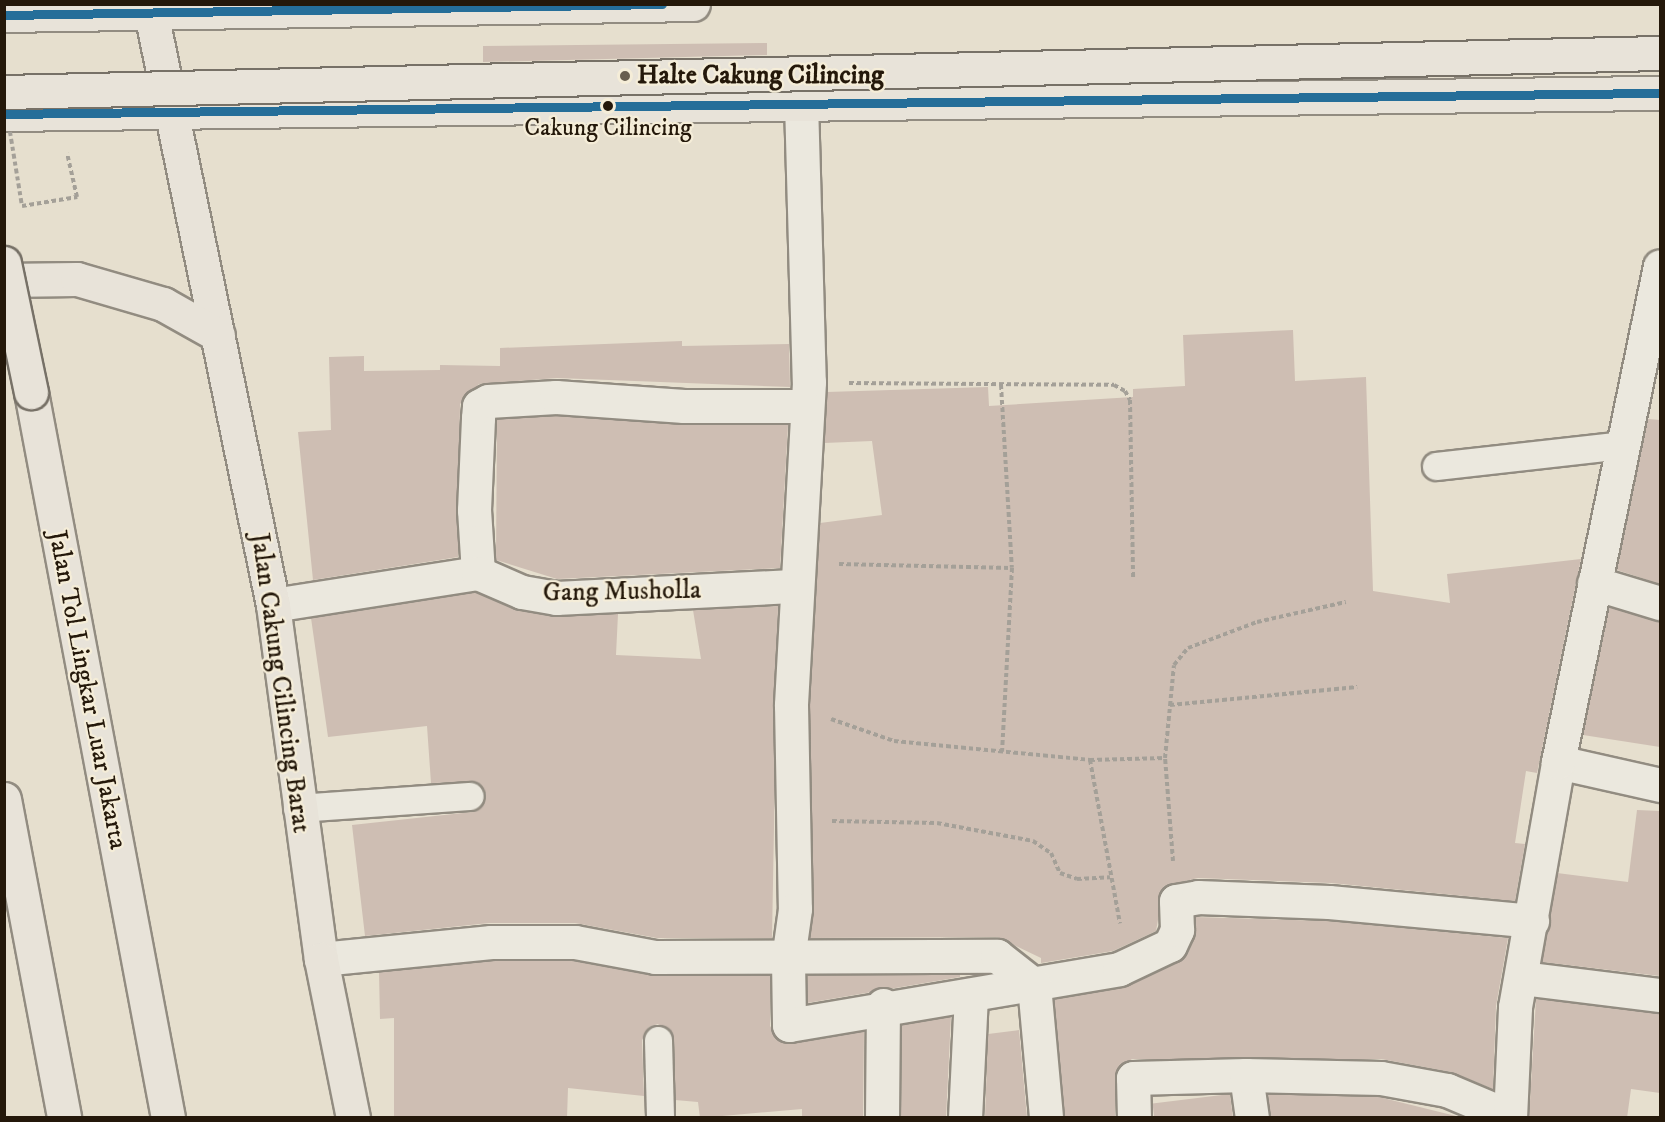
<!DOCTYPE html>
<html>
<head>
<meta charset="utf-8">
<style>
	body { margin:0 }
	#map { position:relative; width:1665px; height:1122px; overflow:hidden; background:#e6dfce; font-family:"IM FELL DW Pica",serif }
	div>[style] { position:absolute }
	[style*='--x'] { left:calc(var(--x)*1px); top:calc(var(--y)*1px); width:calc(var(--w)*1px); rotate:calc(var(--a)*1deg) }
	.building>* { inset:0; background:#cebeb3; transform-origin:0 0 }
	.path>* { height:4px; margin-top:-2px; transform-origin:0; background:repeating-linear-gradient(90deg,#a4a098 0 4.5px,transparent 0 7.5px) }
	.roads { filter:drop-shadow(2px 0 #928c81) drop-shadow(-2px 0 #928c81) drop-shadow(0 2px #928c81) drop-shadow(0 -2px #928c81) }
	.lane>* { height:27px; margin:-13.5px; padding:0 13.5px; transform-origin:13.5px; border-radius:13.5px; background:#ebe8de }
	.street>* { height:33px; margin:-16.5px; padding:0 16.5px; transform-origin:16.5px; border-radius:16.5px; background:#ebe8de }
	.highway>* { height:33px; margin:-16.5px; padding:0 16.5px; transform-origin:16.5px; border-radius:16.5px; background:#e8e3d9 }
	.path-bridge>* { height:4px; margin-top:-2px; transform-origin:0; background:repeating-linear-gradient(90deg,#a4a098 0 4.5px,transparent 0 7.5px) }
	.bridges { filter:drop-shadow(2px 0 #777167) drop-shadow(-2px 0 #777167) drop-shadow(0 2px #777167) drop-shadow(0 -2px #777167) }
	.highway-bridge>* { height:33px; margin:-16.5px; padding:0 16.5px; transform-origin:16.5px; border-radius:16.5px; background:#e8e3d9 }
	.bus-1>* { height:9px; margin:-4.5px; padding:0 4.5px; transform-origin:4.5px; border-radius:4.5px; background:#256e99 }
	.dots>* { width:16px; height:16px; translate:-50% -50%; box-sizing:border-box; border:3px solid #f5edd8; border-radius:50% }
	span { translate:-50% -50%; white-space:nowrap; text-align:center; line-height:1.15; -webkit-text-stroke:4.5px #f5edd8; paint-order:stroke }
	.bus-label { font-size:24px; color:#24180a }
	.poi-label { font-size:26px; color:#24180a; font-weight:700 }
	.left { translate:0 -50%; text-align:left }
	.street-label { font-size:26px; color:#24180a }
	.frame { position:absolute; inset:0; border:6px solid #24180a; pointer-events:none }
</style>
</head>
<body>
<div id="map">
	<div class="building">
		<i style="clip-path:polygon(767px 43px,767px 55px,483px 62px,483px 46px)"></i>
		<i style="clip-path:polygon(1293px 330px,1295px 381px,1366px 377px,1373px 591px,1450px 603px,1447px 574px,1581px 559px,1537px 773px,1526px 771px,1515px 843px,1525px 844px,1515px 901px,1331px 883px,1198px 878px,1164px 886px,1156px 931px,1113px 951px,1041px 963px,1041px 958px,997px 937px,810px 938px,810px 705px,820px 523px,882px 515px,872px 441px,824px 443px,827px 392px,988px 387px,989px 406px,1133px 397px,1133px 389px,1185px 386px,1183px 335px)"></i>
		<i style="clip-path:polygon(682px 341px,682px 346px,789px 344px,790px 387px,557px 378px,479px 384px,460px 404px,458px 557px,313px 580px,298px 432px,331px 430px,329px 357px,364px 356px,364px 371px,440px 370px,440px 365px,500px 366px,500px 348px)"></i>
		<i style="clip-path:polygon(556px 416px,788px 425px,780px 568px,557px 579px,496px 560px,497px 419px)"></i>
		<i style="clip-path:polygon(1648px 419px,1660px 420px,1660px 584px,1617px 570px)"></i>
		<i style="clip-path:polygon(476px 592px,515px 609px,553px 616px,618px 614px,616px 655px,701px 659px,693px 610px,778px 606px,772px 938px,657px 938px,575px 923px,489px 923px,365px 936px,352px 825px,472px 812px,484px 803px,486px 794px,476px 782px,431px 783px,427px 726px,328px 737px,311px 618px)"></i>
		<i style="clip-path:polygon(1609px 607px,1660px 621px,1660px 747px,1583px 735px)"></i>
		<i style="clip-path:polygon(1637px 810px,1660px 811px,1660px 976px,1542px 962px,1557px 873px,1628px 882px)"></i>
		<i style="clip-path:polygon(1195px 917px,1328px 921px,1508px 938px,1496px 1006px,1493px 1089px,1451px 1072px,1381px 1059px,1132px 1059px,1116px 1070px,1115px 1118px,1065px 1118px,1054px 999px,1122px 987px,1178px 962px,1194px 938px)"></i>
		<i style="clip-path:polygon(492px 961px,573px 961px,655px 976px,770px 975px,770px 1026px,781px 1042px,864px 1031px,863px 1118px,802px 1118px,802px 1109px,700px 1118px,698px 1102px,675px 1100px,674px 1039px,658px 1024px,649px 1027px,642px 1040px,644px 1096px,568px 1088px,567px 1118px,394px 1118px,394px 1018px,380px 1019px,379px 972px)"></i>
		<i style="clip-path:polygon(807px 975px,960px 975px,960px 977px,807px 1003px)"></i>
		<i style="clip-path:polygon(1536px 999px,1660px 1013px,1660px 1093px,1631px 1089px,1627px 1118px,1529px 1118px)"></i>
		<i style="clip-path:polygon(951px 1016px,946px 1117px,901px 1118px,902px 1025px)"></i>
		<i style="clip-path:polygon(1019px 1030px,1027px 1118px,985px 1118px,988px 1034px)"></i>
		<i style="left:1230px;top:1094px;width:24px;height:78px;rotate:83deg"></i>
		<i style="clip-path:polygon(1268px 1094px,1379px 1097px,1464px 1118px,1270px 1118px)"></i>
	</div>
	<div class="path">
		<i style="--x:22;--y:206;--w:56;--a:-9.3"></i>
		<i style="--x:77;--y:197;--w:45;--a:-102.8"></i>
		<i style="--x:849;--y:383;--w:265;--a:0.4"></i>
		<i style="--x:1114;--y:385;--w:13;--a:29"></i>
		<i style="--x:1125;--y:391;--w:10;--a:61"></i>
		<i style="--x:1130;--y:400;--w:178;--a:89"></i>
		<i style="--x:1001;--y:385;--w:183;--a:86.6"></i>
		<i style="--x:1012;--y:568;--w:184;--a:93.1"></i>
		<i style="--x:839;--y:564;--w:172;--a:1.3"></i>
		<i style="--x:1170;--y:705;--w:188;--a:-5.5"></i>
		<i style="--x:831;--y:719;--w:67;--a:19.2"></i>
		<i style="--x:894;--y:741;--w:197;--a:5.5"></i>
		<i style="--x:1090;--y:760;--w:75;--a:-1.5"></i>
		<i style="--x:1090;--y:760;--w:166;--a:79.6"></i>
		<i style="--x:832;--y:821;--w:105;--a:1.1"></i>
		<i style="--x:937;--y:823;--w:98;--a:10.6"></i>
		<i style="--x:1033;--y:841;--w:22;--a:34"></i>
		<i style="--x:1051;--y:853;--w:22;--a:66"></i>
		<i style="--x:1060;--y:873;--w:18;--a:19"></i>
		<i style="--x:1077;--y:879;--w:33;--a:-3"></i>
		<i style="--x:1173;--y:861;--w:103;--a:-94.4"></i>
		<i style="--x:1165;--y:758;--w:93;--a:-84.5"></i>
		<i style="--x:1174;--y:665;--w:22;--a:-51"></i>
		<i style="--x:1188;--y:648;--w:74;--a:-20.6"></i>
		<i style="--x:1257;--y:622;--w:91;--a:-12.7"></i>
	</div>
	<div class="roads">
		<div class="lane">
			<i style="--x:1436;--y:466;--w:187;--a:-6.4"></i>
			<i style="--x:297;--y:808;--w:173;--a:-4"></i>
			<i style="--x:658;--y:1040;--w:78;--a:88.5"></i>
		</div>
		<div class="street">
			<i style="--x:801;--y:102;--w:280;--a:88.4"></i>
			<i style="--x:809;--y:382;--w:324;--a:93.2"></i>
			<i style="--x:791;--y:705;--w:204;--a:88.9"></i>
			<i style="--x:795;--y:909;--w:50;--a:98"></i>
			<i style="--x:788;--y:959;--w:66;--a:89.1"></i>
			<i style="--x:789;--y:1025;--w:335;--a:-9.6"></i>
			<i style="--x:1119;--y:969;--w:56;--a:-25.2"></i>
			<i style="--x:1170;--y:945;--w:17;--a:-65"></i>
			<i style="--x:1177;--y:930;--w:29;--a:-92"></i>
			<i style="--x:1176;--y:901;--w:22;--a:-10"></i>
			<i style="--x:1198;--y:897;--w:131;--a:2.2"></i>
			<i style="--x:1329;--y:902;--w:204;--a:5.3"></i>
			<i style="--x:478;--y:573;--w:63;--a:-93.6"></i>
			<i style="--x:474;--y:510;--w:92;--a:-87.5"></i>
			<i style="--x:478;--y:418;--w:12;--a:-85"></i>
			<i style="--x:479;--y:406;--w:10;--a:-29"></i>
			<i style="--x:488;--y:401;--w:68;--a:-3.4"></i>
			<i style="--x:556;--y:397;--w:128;--a:4"></i>
			<i style="--x:684;--y:406;--w:120;--a:0"></i>
			<i style="--x:1594;--y:583;--w:69;--a:16.9"></i>
			<i style="--x:273;--y:605;--w:207;--a:-8.9"></i>
			<i style="--x:478;--y:573;--w:48;--a:23.4"></i>
			<i style="--x:522;--y:592;--w:35;--a:10"></i>
			<i style="--x:556;--y:598;--w:241;--a:-2.9"></i>
			<i style="--x:1558;--y:762;--w:105;--a:12.7"></i>
			<i style="--x:321;--y:959;--w:171;--a:-5.7"></i>
			<i style="--x:491;--y:942;--w:84;--a:0"></i>
			<i style="--x:575;--y:942;--w:81;--a:10.6"></i>
			<i style="--x:655;--y:957;--w:342;--a:-0.2"></i>
			<i style="--x:997;--y:956;--w:47;--a:38.1"></i>
			<i style="--x:1034;--y:985;--w:134;--a:84.8"></i>
			<i style="--x:1521;--y:978;--w:140;--a:7"></i>
			<i style="--x:1246;--y:1075;--w:43;--a:82.1"></i>
			<i style="--x:882;--y:1118;--w:113;--a:-89.5"></i>
			<i style="--x:965;--y:1118;--w:123;--a:-87.2"></i>
			<i style="--x:1134;--y:1118;--w:40;--a:-91.4"></i>
			<i style="--x:1133;--y:1078;--w:113;--a:-1.5"></i>
			<i style="--x:1246;--y:1075;--w:135;--a:1.3"></i>
			<i style="--x:1381;--y:1078;--w:67;--a:10.3"></i>
			<i style="--x:1447;--y:1090;--w:67;--a:22.8"></i>
			<i style="--x:1510;--y:1118;--w:111;--a:-87.4"></i>
			<i style="--x:1515;--y:1007;--w:249;--a:-80"></i>
			<i style="--x:1558;--y:762;--w:506;--a:-78.38"></i>
		</div>
		<div class="highway">
			<i style="--x:151;--y:13;--w:604;--a:78.36"></i>
			<i style="--x:273;--y:605;--w:357;--a:82.3"></i>
			<i style="--x:321;--y:959;--w:162;--a:78.6"></i>
			<i style="--x:4;--y:15;--w:689;--a:-0.91"></i>
			<i style="--x:4;--y:114;--w:1656;--a:-0.73"></i>
			<i style="--x:4;--y:280;--w:73;--a:-0.8"></i>
			<i style="--x:77;--y:279;--w:90;--a:16.2"></i>
			<i style="--x:163;--y:304;--w:63;--a:29.4"></i>
			<i style="--x:31;--y:392;--w:739;--a:79.31"></i>
			<i style="--x:4;--y:799;--w:325;--a:79.3"></i>
		</div>
	</div>
	<div class="path-bridge">
		<i style="--x:10;--y:132;--w:75;--a:80.8"></i>
	</div>
	<div class="bridges">
		<div class="highway-bridge">
			<i style="--x:4;--y:92;--w:1656;--a:-1.35"></i>
			<i style="--x:4;--y:263;--w:132;--a:78.2"></i>
		</div>
	</div>
	<div class="bus-1">
		<i style="--x:4;--y:15;--w:658;--a:-0.96"></i>
		<i style="--x:4;--y:114;--w:1656;--a:-0.73"></i>
	</div>
	<div class="dots">
		<i style="left:625px;top:76px;background:#685e4f"></i>
		<i style="left:608px;top:106px;background:#24180a"></i>
	</div>
	<div class="bus-label">
		<span style="left:608px;top:129px">Cakung Cilincing</span>
	</div>
	<div class="poi-label">
		<span class="left" style="left:637px;top:76px">Halte Cakung Cilincing</span>
	</div>
	<div class="street-label">
		<span style="left:622px;top:592px;rotate:-1deg">Gang Musholla</span>
		<span style="left:280px;top:683px;rotate:82deg">Jalan Cakung Cilincing Barat</span>
		<span style="left:87px;top:690px;rotate:79deg">Jalan Tol Lingkar Luar Jakarta</span>
	</div>
	<div class="frame"></div>
</div>
</body>
</html>
